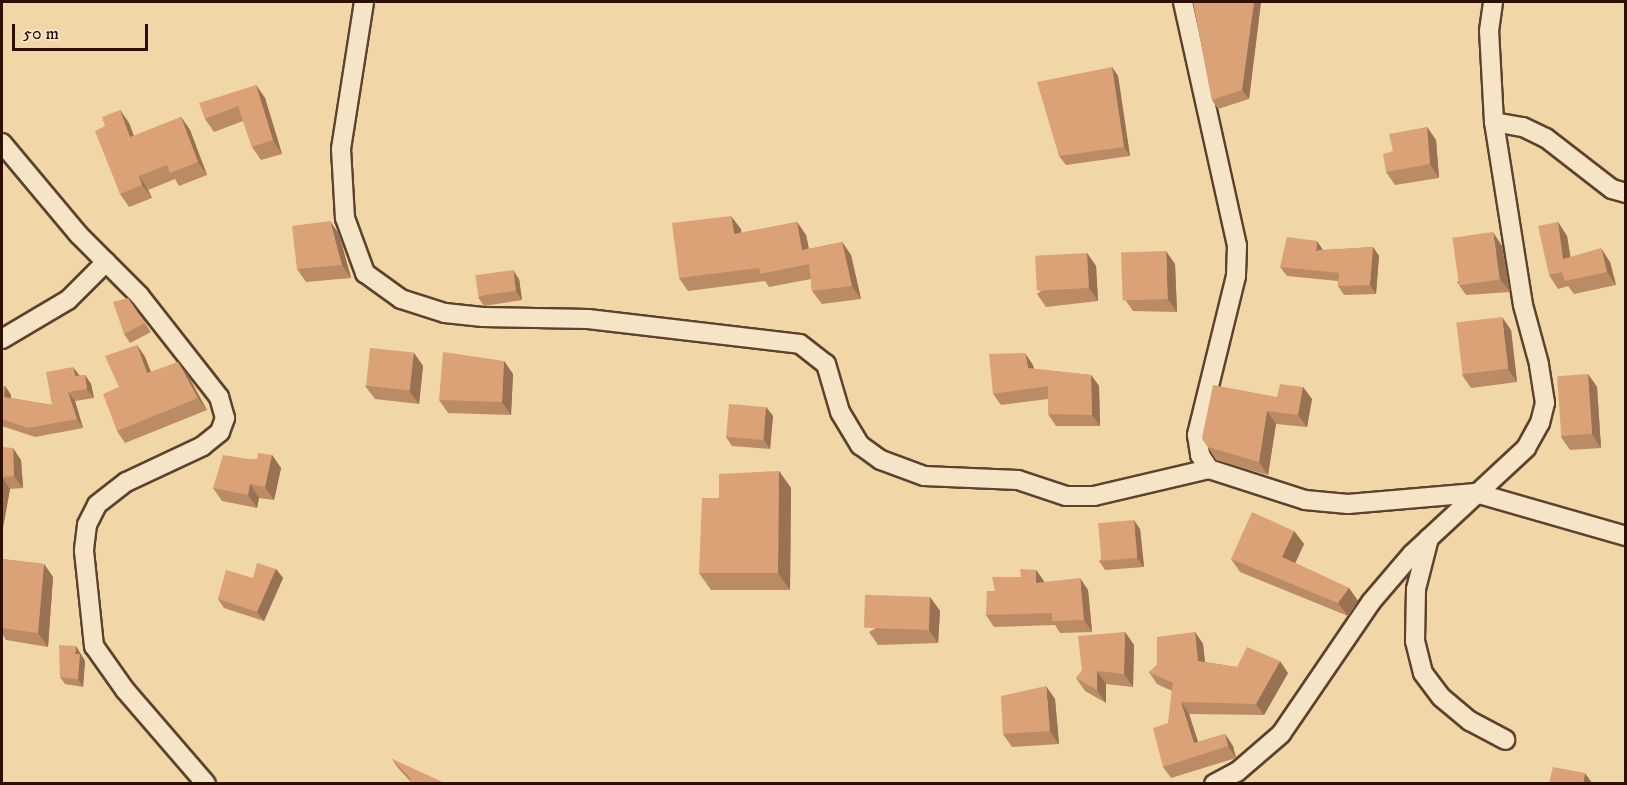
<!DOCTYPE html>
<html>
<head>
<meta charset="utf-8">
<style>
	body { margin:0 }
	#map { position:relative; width:1627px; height:785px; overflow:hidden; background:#f1d6a7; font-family:"IM FELL DW Pica",serif }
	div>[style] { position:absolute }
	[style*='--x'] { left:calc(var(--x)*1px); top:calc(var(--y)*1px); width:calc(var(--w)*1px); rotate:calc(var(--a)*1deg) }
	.roads { filter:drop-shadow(2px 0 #5d422e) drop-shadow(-2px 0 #5d422e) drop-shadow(0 2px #5d422e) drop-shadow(0 -2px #5d422e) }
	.street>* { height:18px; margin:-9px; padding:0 9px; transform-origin:9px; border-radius:9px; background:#f6e4c6 }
	.wall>* { inset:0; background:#bb8b65 }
	.shaded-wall>* { inset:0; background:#997153 }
	.building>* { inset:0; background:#daa276; transform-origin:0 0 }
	span { translate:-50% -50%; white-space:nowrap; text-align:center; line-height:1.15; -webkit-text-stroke:4.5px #f6e4c6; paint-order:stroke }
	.frame { position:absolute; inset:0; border:3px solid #2c1006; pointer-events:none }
	.scale { position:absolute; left:12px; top:24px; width:136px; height:27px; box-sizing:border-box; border:3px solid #2c1006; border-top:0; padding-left:8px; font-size:18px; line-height:21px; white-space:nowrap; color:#2c1006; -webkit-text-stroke:4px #f6e4c6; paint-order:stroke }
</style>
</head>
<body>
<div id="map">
	<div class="roads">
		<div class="street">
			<i style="--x:364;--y:2;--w:149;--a:98.9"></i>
			<i style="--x:341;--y:149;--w:69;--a:86.7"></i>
			<i style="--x:345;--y:218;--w:59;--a:70"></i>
			<i style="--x:365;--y:273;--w:44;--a:35.8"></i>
			<i style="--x:401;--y:299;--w:46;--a:17.7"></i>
			<i style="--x:445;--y:313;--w:38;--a:6"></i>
			<i style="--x:483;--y:317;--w:105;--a:1.1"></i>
			<i style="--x:588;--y:319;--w:213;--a:6.7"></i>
			<i style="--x:800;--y:344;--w:33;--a:38"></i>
			<i style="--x:826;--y:364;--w:50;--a:73.7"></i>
			<i style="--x:840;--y:412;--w:39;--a:59"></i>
			<i style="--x:860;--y:445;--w:26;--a:36"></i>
			<i style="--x:881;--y:460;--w:46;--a:20.4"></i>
			<i style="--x:924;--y:476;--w:94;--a:2.4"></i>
			<i style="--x:1018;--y:480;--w:51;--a:18.4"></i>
			<i style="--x:1066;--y:496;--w:28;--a:0"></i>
			<i style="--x:1094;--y:496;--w:118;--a:-13.2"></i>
			<i style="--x:1183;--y:2;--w:250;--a:77.5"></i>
			<i style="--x:1237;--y:246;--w:30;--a:92"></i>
			<i style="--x:1236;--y:276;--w:164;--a:103.8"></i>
			<i style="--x:1197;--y:435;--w:20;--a:81"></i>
			<i style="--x:1200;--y:455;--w:17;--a:57"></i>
			<i style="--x:1209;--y:469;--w:101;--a:17.9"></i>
			<i style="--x:1305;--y:500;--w:43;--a:5.3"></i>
			<i style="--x:1348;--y:504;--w:128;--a:-4.9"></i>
			<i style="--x:1476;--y:493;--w:156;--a:16"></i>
			<i style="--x:1494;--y:122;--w:29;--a:10"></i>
			<i style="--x:1523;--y:127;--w:25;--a:26"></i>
			<i style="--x:1546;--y:138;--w:83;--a:37.7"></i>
			<i style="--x:1612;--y:189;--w:15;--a:16"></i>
			<i style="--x:2;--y:143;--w:120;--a:50.1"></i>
			<i style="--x:79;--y:235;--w:85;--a:45"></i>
			<i style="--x:139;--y:295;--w:130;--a:51.9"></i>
			<i style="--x:219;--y:397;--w:22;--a:74"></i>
			<i style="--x:225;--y:418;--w:15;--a:110"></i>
			<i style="--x:220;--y:432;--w:22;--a:141"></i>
			<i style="--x:203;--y:446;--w:85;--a:154.9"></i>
			<i style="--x:126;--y:482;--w:37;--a:142"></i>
			<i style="--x:97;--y:505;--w:22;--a:117"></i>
			<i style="--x:87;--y:525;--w:26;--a:97"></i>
			<i style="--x:84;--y:551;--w:96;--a:84"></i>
			<i style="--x:94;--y:646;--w:54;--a:54.8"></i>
			<i style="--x:125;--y:690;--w:124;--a:49.2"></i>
			<i style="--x:2;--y:339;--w:77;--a:-30.6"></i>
			<i style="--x:68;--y:300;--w:54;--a:-45"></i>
			<i style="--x:1429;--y:538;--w:53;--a:104.3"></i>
			<i style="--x:1416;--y:589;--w:52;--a:91.1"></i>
			<i style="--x:1415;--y:641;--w:33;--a:76"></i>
			<i style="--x:1423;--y:673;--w:30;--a:53"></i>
			<i style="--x:1441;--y:697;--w:38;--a:40"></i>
			<i style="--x:1470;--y:721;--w:40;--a:28"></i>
			<i style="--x:1214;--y:784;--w:26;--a:-28"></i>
			<i style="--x:1237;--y:772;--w:58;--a:-40.8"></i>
			<i style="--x:1281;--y:734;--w:160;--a:-55.7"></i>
			<i style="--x:1371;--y:602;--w:63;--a:-49.5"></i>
			<i style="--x:1412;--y:554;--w:156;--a:-42.9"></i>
			<i style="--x:1526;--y:448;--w:29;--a:-61"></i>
			<i style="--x:1540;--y:423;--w:21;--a:-76"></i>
			<i style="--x:1545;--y:403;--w:39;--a:-99"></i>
			<i style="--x:1539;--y:364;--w:61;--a:-105.2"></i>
			<i style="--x:1523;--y:305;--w:185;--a:-99"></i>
			<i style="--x:1494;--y:122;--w:91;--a:-93.1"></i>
			<i style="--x:1489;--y:31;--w:29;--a:-82"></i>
		</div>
	</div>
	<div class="wall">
		<i style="clip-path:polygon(1193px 2px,1261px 2px,1249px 99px,1218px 109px,1212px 100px)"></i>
		<i style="clip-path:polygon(1112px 67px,1118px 76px,1130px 156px,1066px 165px,1059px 156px)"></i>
		<i style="clip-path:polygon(256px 85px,265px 98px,282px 154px,261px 160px,252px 147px,243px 121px,214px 132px,205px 119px)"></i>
		<i style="clip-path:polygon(120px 110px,129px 123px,134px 136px,181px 117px,190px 130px,207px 175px,179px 186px,175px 179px,148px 190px,152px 198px,129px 207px,120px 194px,105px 126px)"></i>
		<i style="clip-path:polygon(1427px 127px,1436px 140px,1439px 178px,1395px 185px,1386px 172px)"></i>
		<i style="clip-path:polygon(797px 222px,806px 235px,809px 249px,842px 242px,851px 255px,861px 299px,822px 304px,812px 291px,811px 279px,769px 287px,765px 281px,688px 291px,679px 278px,741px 229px,741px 233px)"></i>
		<i style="clip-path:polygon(1558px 222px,1567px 236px,1570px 257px,1610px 262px,1616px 285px,1574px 294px,1568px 286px,1558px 289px,1549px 275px)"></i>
		<i style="clip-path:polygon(339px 234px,351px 278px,306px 282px,297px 269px)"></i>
		<i style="clip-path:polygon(1502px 246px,1510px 292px,1466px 295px,1457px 282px)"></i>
		<i style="clip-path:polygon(1373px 247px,1379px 256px,1376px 294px,1344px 295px,1338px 286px,1338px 281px,1287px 276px,1280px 267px,1323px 250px)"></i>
		<i style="clip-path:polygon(1087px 253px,1096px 266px,1098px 301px,1046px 307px,1037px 294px)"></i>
		<i style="clip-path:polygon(1175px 264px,1177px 312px,1133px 311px,1124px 298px)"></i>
		<i style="clip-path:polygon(519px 279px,522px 300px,484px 306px,478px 297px)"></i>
		<i style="clip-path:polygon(128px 298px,151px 332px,130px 343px,124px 334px)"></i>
		<i style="clip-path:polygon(1511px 330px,1517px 382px,1471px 388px,1462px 375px)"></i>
		<i style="clip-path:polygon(137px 345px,145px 357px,151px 372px,187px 374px,207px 410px,125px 443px,117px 431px,119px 387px)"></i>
		<i style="clip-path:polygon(414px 353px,423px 366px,419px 404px,375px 399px,365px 386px)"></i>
		<i style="clip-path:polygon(504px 361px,513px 374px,511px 415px,448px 413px,439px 400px)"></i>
		<i style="clip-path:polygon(1033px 365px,1034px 369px,1091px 375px,1099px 386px,1100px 426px,1056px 426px,1048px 414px,1048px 399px,1001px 405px,993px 394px)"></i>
		<i style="clip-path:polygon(1588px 374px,1597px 387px,1601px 448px,1570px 450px,1561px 437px)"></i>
		<i style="clip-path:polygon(85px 375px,91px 384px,94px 398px,75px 401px,83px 428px,35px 437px,2px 426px,2px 386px,5px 386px,11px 395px,11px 398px,52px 405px,79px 376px)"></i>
		<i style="clip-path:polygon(1303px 387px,1312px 399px,1307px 427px,1276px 424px,1268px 475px,1216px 460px,1202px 438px)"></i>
		<i style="clip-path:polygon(766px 407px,773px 416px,770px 449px,732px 446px,726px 437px)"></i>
		<i style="clip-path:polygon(2px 447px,21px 460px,23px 488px,10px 489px,2px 533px)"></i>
		<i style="clip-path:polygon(272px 455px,281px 468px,274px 500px,259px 498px,257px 508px,222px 501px,213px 488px,248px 459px,257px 459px)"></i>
		<i style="clip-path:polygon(779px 471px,791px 488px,790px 590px,711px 590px,699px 573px)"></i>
		<i style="clip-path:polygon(1140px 529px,1144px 567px,1105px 570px,1099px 561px)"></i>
		<i style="clip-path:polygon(1294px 531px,1304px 544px,1295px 563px,1349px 588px,1358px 601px,1348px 616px,1240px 572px,1231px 559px)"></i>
		<i style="clip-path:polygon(2px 559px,44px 564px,53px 577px,48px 647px,6px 640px,2px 633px)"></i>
		<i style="clip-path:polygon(276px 569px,283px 578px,264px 621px,224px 608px,218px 599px,253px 578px)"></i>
		<i style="clip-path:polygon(1036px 570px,1044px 582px,1088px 590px,1092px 632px,1060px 633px,1055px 625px,994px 627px,986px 615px,995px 591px)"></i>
		<i style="clip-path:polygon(930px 597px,940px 611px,938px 643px,878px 645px,869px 632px)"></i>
		<i style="clip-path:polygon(1125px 632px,1134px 645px,1133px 687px,1106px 684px,1106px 703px,1085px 691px,1076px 678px)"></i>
		<i style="clip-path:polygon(1195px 632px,1203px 644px,1205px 662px,1237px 667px,1288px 673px,1264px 715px,1189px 714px,1198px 742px,1225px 734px,1233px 746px,1236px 758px,1171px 778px,1163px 767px,1172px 691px,1157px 684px,1149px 672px)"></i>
		<i style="clip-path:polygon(81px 653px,81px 655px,85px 661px,83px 687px,65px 684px,60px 677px)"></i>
		<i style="clip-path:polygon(1055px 699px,1059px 744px,1012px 747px,1003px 734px)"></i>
		<i style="clip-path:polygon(392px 759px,444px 783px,445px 783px,408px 783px,410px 781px,398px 768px)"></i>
	</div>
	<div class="shaded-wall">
		<i style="clip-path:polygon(1254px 2px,1261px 2px,1249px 99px,1242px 90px)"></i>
		<i style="clip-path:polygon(1112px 67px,1118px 76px,1130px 156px,1124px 147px)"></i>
		<i style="clip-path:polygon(256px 85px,265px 98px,282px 154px,273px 140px)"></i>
		<i style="clip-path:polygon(120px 110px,129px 123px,139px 150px,130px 137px)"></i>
		<i style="clip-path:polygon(181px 117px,190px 130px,207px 175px,198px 162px)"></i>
		<i style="clip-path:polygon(1427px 127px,1436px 140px,1439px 178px,1430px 164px)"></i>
		<i style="clip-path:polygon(139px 176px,148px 190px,152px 198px,142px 185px)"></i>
		<i style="clip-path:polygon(731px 216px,741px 229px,743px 247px,734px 234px)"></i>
		<i style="clip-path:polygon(330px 221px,339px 234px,351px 278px,342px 265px)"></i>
		<i style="clip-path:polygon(797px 222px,806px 235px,812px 264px,802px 250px)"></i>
		<i style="clip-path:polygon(1558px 222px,1567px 236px,1573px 272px,1563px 259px)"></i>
		<i style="clip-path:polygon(1493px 232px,1502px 246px,1510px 292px,1500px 279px)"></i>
		<i style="clip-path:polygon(1317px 241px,1323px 250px,1316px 251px)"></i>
		<i style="clip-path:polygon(842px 242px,851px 255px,861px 299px,852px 286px)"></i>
		<i style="clip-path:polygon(1373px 247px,1379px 256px,1376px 294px,1370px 285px)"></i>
		<i style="clip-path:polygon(1601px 248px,1610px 262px,1616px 285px,1607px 272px)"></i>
		<i style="clip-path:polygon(1166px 251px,1175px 264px,1177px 312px,1168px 299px)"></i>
		<i style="clip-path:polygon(1087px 253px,1096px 266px,1098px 301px,1089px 288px)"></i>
		<i style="clip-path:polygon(513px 270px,519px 279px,522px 300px,516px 291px)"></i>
		<i style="clip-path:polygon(1502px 317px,1511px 330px,1517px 382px,1508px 369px)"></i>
		<i style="clip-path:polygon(137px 345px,145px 357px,156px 385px,147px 373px)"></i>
		<i style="clip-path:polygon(414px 353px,423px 366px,419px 404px,409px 391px)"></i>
		<i style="clip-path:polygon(1025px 353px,1033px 365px,1035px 379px,1028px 368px)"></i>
		<i style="clip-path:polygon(504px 361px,513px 374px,511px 415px,502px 402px)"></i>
		<i style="clip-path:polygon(178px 362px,187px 374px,207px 410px,198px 398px)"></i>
		<i style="clip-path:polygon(73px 367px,80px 376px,75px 376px)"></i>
		<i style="clip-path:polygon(1588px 374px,1597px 387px,1601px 448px,1592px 434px)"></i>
		<i style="clip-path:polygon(85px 375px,91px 384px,94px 398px,87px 389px)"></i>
		<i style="clip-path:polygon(1091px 375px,1099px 386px,1100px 426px,1092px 415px)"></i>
		<i style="clip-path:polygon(5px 386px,11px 395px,11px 405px,4px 397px)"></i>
		<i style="clip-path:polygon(1303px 387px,1312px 399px,1307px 427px,1298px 415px)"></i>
		<i style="clip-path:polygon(68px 392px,75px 401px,83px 428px,77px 419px)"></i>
		<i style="clip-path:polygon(766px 407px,773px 416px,770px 449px,764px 440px)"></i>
		<i style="clip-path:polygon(1267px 411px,1276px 424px,1268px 475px,1259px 462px)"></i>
		<i style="clip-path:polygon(13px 448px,21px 460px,23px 488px,14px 476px)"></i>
		<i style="clip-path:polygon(272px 455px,281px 468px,274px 500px,265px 487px)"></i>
		<i style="clip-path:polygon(779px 471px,791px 488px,790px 590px,778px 573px)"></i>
		<i style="clip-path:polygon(2px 477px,10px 489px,2px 533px)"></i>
		<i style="clip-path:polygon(250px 484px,259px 498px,257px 508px,248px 495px)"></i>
		<i style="clip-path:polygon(1134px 520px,1140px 529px,1144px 567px,1137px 558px)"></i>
		<i style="clip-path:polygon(1294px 531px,1304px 544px,1292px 570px,1282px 557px)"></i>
		<i style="clip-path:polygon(44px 564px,53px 577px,48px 647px,38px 633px)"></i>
		<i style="clip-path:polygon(276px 569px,283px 578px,264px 621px,257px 612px)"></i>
		<i style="clip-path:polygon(1036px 570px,1044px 581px,1045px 595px,1036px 583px)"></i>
		<i style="clip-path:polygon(1080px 578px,1088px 590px,1092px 632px,1084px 620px)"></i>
		<i style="clip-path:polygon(1349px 588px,1358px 601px,1348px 616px,1338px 603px)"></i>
		<i style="clip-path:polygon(930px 597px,940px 611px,938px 643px,929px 630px)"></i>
		<i style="clip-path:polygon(1125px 632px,1134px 645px,1133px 687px,1124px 674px)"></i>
		<i style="clip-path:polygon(1195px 632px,1203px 644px,1206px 672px,1198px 661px)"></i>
		<i style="clip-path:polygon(76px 646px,85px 661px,83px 687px,78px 679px,75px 654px)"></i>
		<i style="clip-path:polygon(1280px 661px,1288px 673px,1264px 715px,1256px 704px)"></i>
		<i style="clip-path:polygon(1097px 671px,1106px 684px,1106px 703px,1097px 690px)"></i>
		<i style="clip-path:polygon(1046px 686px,1055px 699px,1059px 744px,1050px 731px)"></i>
		<i style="clip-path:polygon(1181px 702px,1189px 714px,1202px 754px,1194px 743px)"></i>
		<i style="clip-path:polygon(1225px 734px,1233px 746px,1236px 758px,1228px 746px)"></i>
		<i style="clip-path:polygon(1585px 773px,1592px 783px,1583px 783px)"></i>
	</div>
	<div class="building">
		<i style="clip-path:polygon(1193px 2px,1254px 2px,1242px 90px,1212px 100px)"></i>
		<i style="clip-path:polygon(1112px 67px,1124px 147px,1059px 156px,1037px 82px)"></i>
		<i style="clip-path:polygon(256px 85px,273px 140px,252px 147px,238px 106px,205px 119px,199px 103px)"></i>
		<i style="clip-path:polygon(120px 110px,130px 137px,181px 117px,198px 162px,170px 173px,167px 165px,139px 176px,142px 185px,120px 194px,95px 131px,105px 126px,102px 117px)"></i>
		<i style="clip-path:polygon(1427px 127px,1430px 164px,1386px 172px,1383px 154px,1393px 151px,1389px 134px)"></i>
		<i style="clip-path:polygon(731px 216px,734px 234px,797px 222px,802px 250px,842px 242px,852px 286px,812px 291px,809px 264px,760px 274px,759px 268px,679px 278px,672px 223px)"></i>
		<i style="clip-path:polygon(330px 221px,342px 265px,297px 269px,292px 226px)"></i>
		<i style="clip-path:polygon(1558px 222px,1563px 259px,1601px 248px,1607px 272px,1565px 281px,1562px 272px,1549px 275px,1538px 226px)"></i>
		<i style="left:1493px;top:232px;width:48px;height:41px;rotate:82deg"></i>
		<i style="clip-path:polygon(1287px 237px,1317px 241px,1316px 251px,1373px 247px,1370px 285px,1338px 286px,1339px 273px,1280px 267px)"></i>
		<i style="left:1166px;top:251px;width:48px;height:45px;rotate:88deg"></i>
		<i style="left:1087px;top:253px;width:35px;height:52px;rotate:87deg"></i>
		<i style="left:513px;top:270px;width:21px;height:38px;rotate:82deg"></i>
		<i style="clip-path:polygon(128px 298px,145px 323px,124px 334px,113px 302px)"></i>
		<i style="left:1502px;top:317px;width:52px;height:46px;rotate:83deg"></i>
		<i style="clip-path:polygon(137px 345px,147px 373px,178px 362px,198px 398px,117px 431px,103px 394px,119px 387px,105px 356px)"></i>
		<i style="left:370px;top:348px;width:44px;height:38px;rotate:6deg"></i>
		<i style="clip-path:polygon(443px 352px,504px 361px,502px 402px,439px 400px)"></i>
		<i style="clip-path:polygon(1025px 353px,1028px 368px,1091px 375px,1092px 415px,1048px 414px,1048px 386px,993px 394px,989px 354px)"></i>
		<i style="clip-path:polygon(73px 367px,75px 376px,85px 375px,87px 389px,68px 392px,77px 419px,28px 428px,2px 419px,2px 386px,5px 386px,4px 397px,52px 405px,46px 372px)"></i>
		<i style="left:1588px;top:374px;width:60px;height:31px;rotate:86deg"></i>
		<i style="clip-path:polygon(1280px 384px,1303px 387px,1298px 415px,1267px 411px,1259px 462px,1208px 447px,1202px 438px,1213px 385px,1277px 397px)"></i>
		<i style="left:729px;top:404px;width:37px;height:33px;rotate:5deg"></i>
		<i style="clip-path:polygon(2px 447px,13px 448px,14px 476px,2px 477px)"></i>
		<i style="clip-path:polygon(258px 453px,272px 455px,265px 487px,250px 484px,248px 495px,213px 488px,223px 455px,248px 459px,257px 459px)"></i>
		<i style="clip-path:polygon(779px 471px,778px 573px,699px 573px,702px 498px,719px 498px,719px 474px)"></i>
		<i style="clip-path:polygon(1252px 512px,1294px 531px,1282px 557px,1349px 588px,1338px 603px,1231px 559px)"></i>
		<i style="left:1134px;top:520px;width:38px;height:36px;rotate:85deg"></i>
		<i style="clip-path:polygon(2px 559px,44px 564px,38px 633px,2px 628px)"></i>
		<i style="clip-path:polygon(257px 563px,276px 569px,257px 612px,218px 599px,226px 570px,253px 578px)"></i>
		<i style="clip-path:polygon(1020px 569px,1036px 570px,1036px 583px,1080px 578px,1084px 620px,1052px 621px,1052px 613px,986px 615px,987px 591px,995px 591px,992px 577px,1021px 577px)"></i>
		<i style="left:930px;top:597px;width:33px;height:65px;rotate:92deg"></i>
		<i style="clip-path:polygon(1125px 632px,1124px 674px,1097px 671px,1097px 690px,1076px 678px,1082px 670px,1078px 636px)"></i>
		<i style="clip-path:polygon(1195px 632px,1198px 661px,1237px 667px,1247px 647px,1280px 661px,1256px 704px,1181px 702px,1194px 743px,1225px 734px,1228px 746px,1163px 767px,1153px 728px,1168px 723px,1173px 683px,1149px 672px,1157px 666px,1157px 637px)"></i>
		<i style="clip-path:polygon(59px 645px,76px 646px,75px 654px,80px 654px,78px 679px,60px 677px)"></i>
		<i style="clip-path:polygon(1046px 686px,1050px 731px,1003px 734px,1001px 696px)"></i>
		<i style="clip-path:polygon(392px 759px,444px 783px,408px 783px,411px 779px)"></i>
		<i style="clip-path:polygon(1553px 767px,1585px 773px,1583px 783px,1549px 783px)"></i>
	</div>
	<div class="frame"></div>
	<div class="scale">50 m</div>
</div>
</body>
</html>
